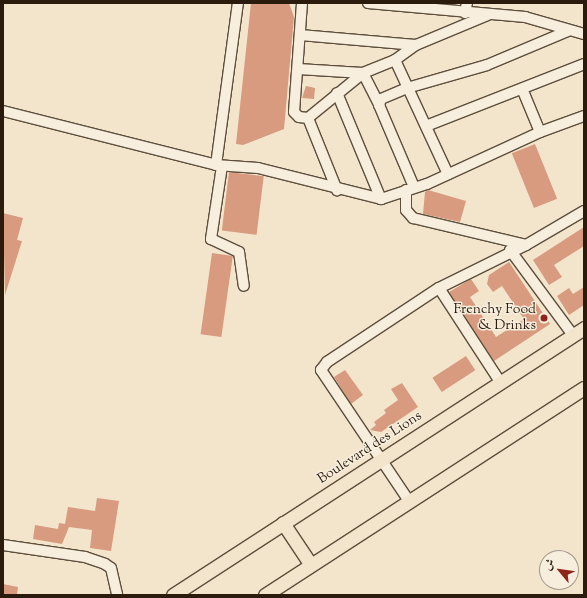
<!DOCTYPE html>
<html>
<head>
<meta charset="utf-8">
<style>
	body { margin:0 }
	#map { position:relative; width:587px; height:598px; overflow:hidden; background:#f3e5cc; font-family:"Sorts Mill Goudy",Amiri,serif }
	div>[style] { position:absolute }
	[style*='--x'] { left:calc(var(--x)*1px); top:calc(var(--y)*1px); width:calc(var(--w)*1px); rotate:calc(var(--a)*1deg) }
	.building>* { inset:0; background:#d89b7f; transform-origin:0 0 }
	.roads { filter:drop-shadow(1px 0 #5d4e3c) drop-shadow(-1px 0 #5d4e3c) drop-shadow(0 1px #5d4e3c) drop-shadow(0 -1px #5d4e3c) }
	.minor>* { height:10px; margin:-5px; padding:0 5px; transform-origin:5px; border-radius:5px; background:#f7eede }
	.major>* { height:13px; margin:-6.5px; padding:0 6.5px; transform-origin:6.5px; border-radius:6.5px; background:#f3e5cc }
	.dots>* { width:11px; height:11px; translate:-50% -50%; box-sizing:border-box; border:2px solid #f7eede; border-radius:50% }
	span { translate:-50% -50%; white-space:nowrap; text-align:center; line-height:1.15; -webkit-text-stroke:3px #f7eede; paint-order:stroke }
	.poi-label { font-size:14px; color:#2b1b0c }
	.right { translate:-100% -50%; text-align:right }
	.street-label { font-size:14px; color:#2b1b0c }
	.frame { position:absolute; inset:0; border:4px solid #2b1b0c; pointer-events:none }
	.north { position:absolute; left:539px; top:550px; width:40px; height:40px; box-sizing:border-box; background:#f7eede; border:1px solid #a59a8a; border-radius:50%; rotate:299deg; font-size:11px; font-weight:700; line-height:16px; text-align:center; color:#2b1b0c }
	.north::after { content:''; display:block; margin:auto; width:14px; height:18px; background:#8f2418; clip-path:polygon(50% 0,100% 100%,50% 72%,0 100%) }
</style>
</head>
<body>
<div id="map">
	<div class="building">
		<i style="clip-path:polygon(251px 3px,289px 3px,294px 17px,284px 129px,243px 145px,236px 144px)"></i>
		<i style="clip-path:polygon(306px 86px,315px 88px,314px 99px,302px 98px)"></i>
		<i style="left:535px;top:144px;width:59px;height:25px;rotate:68deg"></i>
		<i style="left:229px;top:172px;width:35px;height:59px;rotate:7deg"></i>
		<i style="clip-path:polygon(428px 190px,466px 201px,460px 222px,423px 214px,425px 192px)"></i>
		<i style="clip-path:polygon(3px 213px,23px 218px,17px 240px,22px 241px,5px 295px)"></i>
		<i style="clip-path:polygon(584px 227px,584px 246px,554px 265px,562px 277px,549px 285px,533px 260px)"></i>
		<i style="left:212px;top:253px;width:21px;height:82px;rotate:8deg"></i>
		<i style="clip-path:polygon(509px 262px,550px 324px,494px 361px,449px 292px,471px 279px,479px 291px,470px 297px,496px 337px,524px 319px,502px 286px,493px 292px,487px 284px,489px 275px)"></i>
		<i style="clip-path:polygon(584px 287px,584px 305px,569px 315px,557px 296px,569px 288px,573px 294px)"></i>
		<i style="left:466px;top:356px;width:17px;height:40px;rotate:57deg"></i>
		<i style="clip-path:polygon(345px 370px,363px 395px,351px 404px,334px 377px)"></i>
		<i style="clip-path:polygon(402px 383px,418px 407px,381px 432px,370px 430px,376px 425px,374px 422px,386px 413px,384px 410px,398px 400px,391px 389px)"></i>
		<i style="clip-path:polygon(97px 498px,119px 501px,111px 551px,90px 548px,92px 530px,69px 527px,62px 544px,33px 539px,35px 525px,58px 529px,59px 523px,65px 524px,68px 507px,95px 511px)"></i>
		<i style="clip-path:polygon(3px 584px,18px 587px,17px 595px,3px 595px)"></i>
	</div>
	<div class="roads">
		<div class="minor">
			<i style="--x:302;--y:3;--w:109;--a:94.2"></i>
			<i style="--x:294;--y:112;--w:7;--a:45"></i>
			<i style="--x:299;--y:117;--w:9;--a:6"></i>
			<i style="--x:308;--y:118;--w:71;--a:-39.3"></i>
			<i style="--x:363;--y:73;--w:35;--a:-22"></i>
			<i style="--x:395;--y:60;--w:26;--a:-36"></i>
			<i style="--x:416;--y:45;--w:80;--a:-22.7"></i>
			<i style="--x:368;--y:3;--w:158;--a:5.1"></i>
			<i style="--x:525;--y:17;--w:61;--a:16.1"></i>
			<i style="--x:465;--y:13;--w:10;--a:-79"></i>
			<i style="--x:300;--y:35;--w:116;--a:4.9"></i>
			<i style="--x:395;--y:60;--w:126;--a:65.1"></i>
			<i style="--x:298;--y:69;--w:65;--a:3.5"></i>
			<i style="--x:363;--y:73;--w:36;--a:63"></i>
			<i style="--x:523;--y:91;--w:44;--a:67.5"></i>
			<i style="--x:337;--y:93;--w:115;--a:67.5"></i>
			<i style="--x:3;--y:111;--w:220;--a:14.2"></i>
			<i style="--x:216;--y:165;--w:42;--a:4.1"></i>
			<i style="--x:258;--y:168;--w:127;--a:14.1"></i>
			<i style="--x:381;--y:199;--w:48;--a:-18.1"></i>
			<i style="--x:427;--y:184;--w:124;--a:-24.7"></i>
			<i style="--x:540;--y:132;--w:47;--a:-20"></i>
			<i style="--x:308;--y:118;--w:78;--a:68.1"></i>
			<i style="--x:426;--y:126;--w:170;--a:-21.4"></i>
			<i style="--x:216;--y:165;--w:163;--a:-82.3"></i>
			<i style="--x:222;--y:166;--w:74;--a:98.6"></i>
			<i style="--x:211;--y:239;--w:31;--a:25"></i>
			<i style="--x:239;--y:252;--w:34;--a:82"></i>
			<i style="--x:414;--y:187;--w:89;--a:-113.1"></i>
			<i style="--x:379;--y:105;--w:6;--a:-72"></i>
			<i style="--x:381;--y:99;--w:28;--a:-23"></i>
			<i style="--x:407;--y:88;--w:83;--a:-16"></i>
			<i style="--x:487;--y:65;--w:88;--a:-22.8"></i>
			<i style="--x:406;--y:190;--w:20;--a:90"></i>
			<i style="--x:406;--y:210;--w:11;--a:49"></i>
			<i style="--x:413;--y:218;--w:116;--a:13.4"></i>
			<i style="--x:510;--y:250;--w:106;--a:53.5"></i>
			<i style="--x:439;--y:288;--w:113;--a:56.9"></i>
			<i style="--x:409;--y:501;--w:158;--a:-123.9"></i>
			<i style="--x:321;--y:370;--w:10;--a:-53"></i>
			<i style="--x:327;--y:362;--w:134;--a:-33.5"></i>
			<i style="--x:439;--y:288;--w:97;--a:-26.3"></i>
			<i style="--x:526;--y:245;--w:67;--a:-30.4"></i>
			<i style="--x:3;--y:545;--w:83;--a:8.3"></i>
			<i style="--x:85;--y:557;--w:21;--a:19"></i>
			<i style="--x:105;--y:564;--w:7;--a:34"></i>
			<i style="--x:111;--y:568;--w:28;--a:77"></i>
		</div>
		<div class="major">
			<i style="--x:283;--y:523;--w:50;--a:56.3"></i>
			<i style="--x:173;--y:595;--w:490;--a:-33"></i>
			<i style="--x:265;--y:595;--w:380;--a:-33"></i>
		</div>
	</div>
	<div class="dots">
		<i style="left:544px;top:318px;background:#8f2418"></i>
	</div>
	<div class="poi-label">
		<span class="right" style="left:536px;top:318px">Frenchy Food<br>&amp; Drinks</span>
	</div>
	<div class="street-label">
		<span style="left:370px;top:448px;rotate:-33deg">Boulevard des Lions</span>
	</div>
	<div class="frame"></div>
	<div class="north">ش</div>
</div>
</body>
</html>
